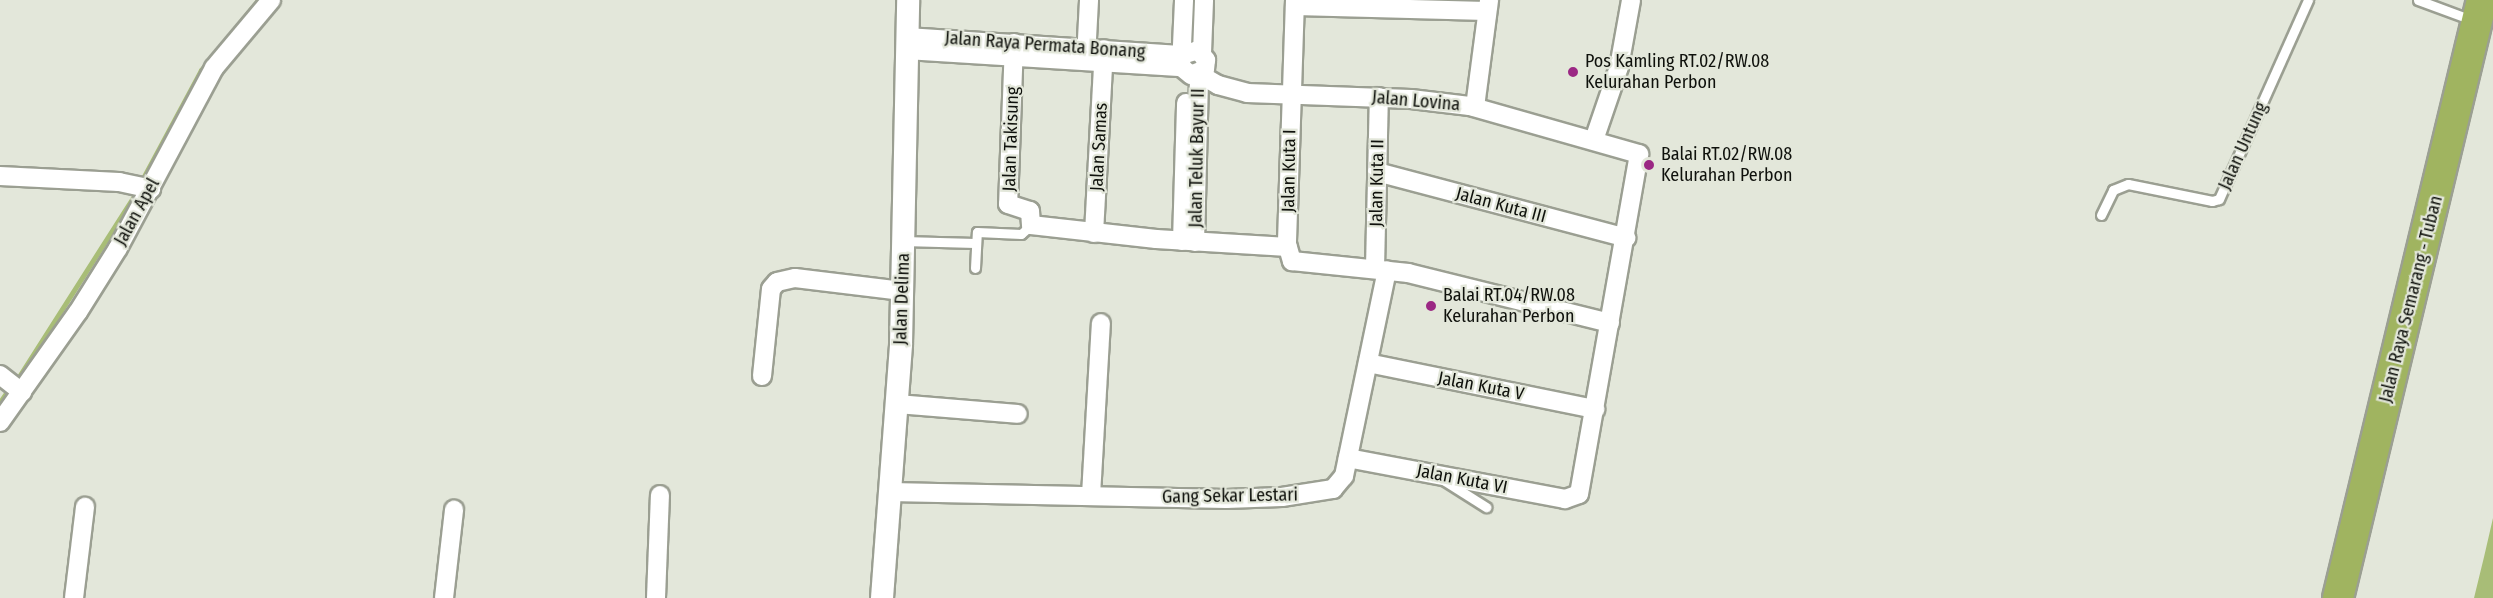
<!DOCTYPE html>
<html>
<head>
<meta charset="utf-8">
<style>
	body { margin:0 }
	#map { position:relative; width:2493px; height:598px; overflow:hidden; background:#e3e7da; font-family:"Fira Sans Condensed",sans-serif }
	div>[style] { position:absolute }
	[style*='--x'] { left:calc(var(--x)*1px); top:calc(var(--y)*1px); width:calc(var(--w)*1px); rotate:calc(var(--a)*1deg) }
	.water>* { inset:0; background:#a8bd77 }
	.stream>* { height:5px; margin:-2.5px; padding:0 2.5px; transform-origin:2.5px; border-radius:2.5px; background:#a8bd77 }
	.roads { filter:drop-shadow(2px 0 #9b9f92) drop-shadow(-2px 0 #9b9f92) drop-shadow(0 2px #9b9f92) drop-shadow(0 -2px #9b9f92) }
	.service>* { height:9px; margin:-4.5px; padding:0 4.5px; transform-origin:4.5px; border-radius:4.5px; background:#fff }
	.minor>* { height:18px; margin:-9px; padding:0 9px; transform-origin:9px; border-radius:9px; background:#fff }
	.tertiary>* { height:22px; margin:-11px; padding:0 11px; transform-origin:11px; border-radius:11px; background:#fff }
	.trunk>* { height:30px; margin:-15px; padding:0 15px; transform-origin:15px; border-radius:15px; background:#a0b460 }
	.dots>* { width:16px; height:16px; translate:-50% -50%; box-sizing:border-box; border:3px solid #e3e7da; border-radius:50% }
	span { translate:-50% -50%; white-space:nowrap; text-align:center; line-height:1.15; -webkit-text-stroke:4.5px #e3e7da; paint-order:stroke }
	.street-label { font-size:18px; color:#0f110c }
	.poi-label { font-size:18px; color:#0f110c }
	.left { translate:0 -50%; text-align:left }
</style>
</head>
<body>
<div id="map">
	<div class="water">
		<i style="clip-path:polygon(2493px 518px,2493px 598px,2474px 598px,2484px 557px)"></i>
	</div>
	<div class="stream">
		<i style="--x:142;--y:180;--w:125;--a:-61.8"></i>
		<i style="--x:201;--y:70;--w:90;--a:-50.8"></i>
		<i style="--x:18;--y:378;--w:222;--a:-57.5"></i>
		<i style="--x:0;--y:402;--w:14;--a:-56"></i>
	</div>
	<div class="roads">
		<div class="service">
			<i style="--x:2418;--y:0;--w:58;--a:20.3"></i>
			<i style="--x:2101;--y:215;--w:28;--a:-64"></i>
			<i style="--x:2113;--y:190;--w:16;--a:-22"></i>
			<i style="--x:2128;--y:184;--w:86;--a:11.4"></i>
			<i style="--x:2212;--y:201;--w:7;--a:-16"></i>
			<i style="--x:2219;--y:199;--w:218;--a:-65.9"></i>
			<i style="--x:903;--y:241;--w:72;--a:1.6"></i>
			<i style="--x:975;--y:268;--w:36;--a:-87"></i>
			<i style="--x:977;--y:232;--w:44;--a:2.6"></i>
			<i style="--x:1021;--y:234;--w:13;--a:-42"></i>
			<i style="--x:1445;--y:481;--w:49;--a:32.4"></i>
		</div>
		<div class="minor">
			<i style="--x:1295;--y:0;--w:244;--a:91.9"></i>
			<i style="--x:1287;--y:244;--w:18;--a:74"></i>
			<i style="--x:1292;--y:261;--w:117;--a:5.9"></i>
			<i style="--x:1408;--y:273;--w:208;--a:13.9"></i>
			<i style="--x:1295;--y:6;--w:192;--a:1.5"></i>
			<i style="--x:908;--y:37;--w:275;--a:3.8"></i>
			<i style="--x:1014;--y:43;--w:161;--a:92.1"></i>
			<i style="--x:1008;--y:204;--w:23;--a:18"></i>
			<i style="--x:1030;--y:211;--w:14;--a:86"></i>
			<i style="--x:1031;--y:225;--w:126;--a:6.4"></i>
			<i style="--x:1156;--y:239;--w:132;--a:3.5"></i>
			<i style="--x:907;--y:50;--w:275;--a:3.6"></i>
			<i style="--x:1202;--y:53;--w:53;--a:-87.8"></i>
			<i style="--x:1182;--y:55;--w:17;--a:-17"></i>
			<i style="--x:1198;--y:50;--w:13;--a:51"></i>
			<i style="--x:1206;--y:60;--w:9;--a:96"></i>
			<i style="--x:1205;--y:69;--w:15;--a:157"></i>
			<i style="--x:1191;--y:75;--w:13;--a:-141"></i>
			<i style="--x:1181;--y:67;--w:67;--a:-87.4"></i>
			<i style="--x:1086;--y:58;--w:58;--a:-87"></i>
			<i style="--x:1475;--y:107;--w:108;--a:-82.5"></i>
			<i style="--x:1594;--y:140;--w:77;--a:-71.1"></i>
			<i style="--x:1619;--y:67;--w:68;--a:-79.8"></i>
			<i style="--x:1377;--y:172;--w:258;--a:14.8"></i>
			<i style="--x:0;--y:176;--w:119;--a:2.9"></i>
			<i style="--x:119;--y:182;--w:33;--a:12"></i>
			<i style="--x:1094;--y:233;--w:184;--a:-86.9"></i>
			<i style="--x:1182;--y:241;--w:138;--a:-88.3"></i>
			<i style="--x:1195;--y:242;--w:168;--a:-88.6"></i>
			<i style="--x:1199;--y:74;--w:22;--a:30"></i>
			<i style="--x:1218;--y:85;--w:30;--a:15"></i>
			<i style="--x:1247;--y:93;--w:164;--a:2.1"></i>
			<i style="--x:1411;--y:99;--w:59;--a:6.8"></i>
			<i style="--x:1470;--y:106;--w:176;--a:15.9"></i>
			<i style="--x:1639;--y:154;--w:345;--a:100"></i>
			<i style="--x:1579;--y:494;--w:15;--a:160"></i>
			<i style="--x:1565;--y:499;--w:221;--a:-169.3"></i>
			<i style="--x:1375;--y:268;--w:171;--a:-88.7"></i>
			<i style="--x:1368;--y:363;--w:232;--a:11.5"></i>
			<i style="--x:0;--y:375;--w:28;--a:38"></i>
			<i style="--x:762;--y:376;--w:87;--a:-84.1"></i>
			<i style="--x:771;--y:289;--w:9;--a:-49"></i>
			<i style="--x:777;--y:282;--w:18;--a:-13"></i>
			<i style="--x:795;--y:278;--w:108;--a:6.9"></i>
			<i style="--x:897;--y:404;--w:121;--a:4.7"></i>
			<i style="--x:0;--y:422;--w:135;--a:-54.7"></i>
			<i style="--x:78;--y:312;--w:75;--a:-58"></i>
			<i style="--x:118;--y:248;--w:204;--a:-61.9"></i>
			<i style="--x:214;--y:68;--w:89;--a:-50"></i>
			<i style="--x:890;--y:492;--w:336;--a:1.2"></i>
			<i style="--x:1226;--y:499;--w:56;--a:-2"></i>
			<i style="--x:1282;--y:497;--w:52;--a:-8.9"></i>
			<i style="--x:1333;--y:489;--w:17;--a:-50"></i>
			<i style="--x:1344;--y:476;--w:210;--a:-78.2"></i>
			<i style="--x:1091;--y:495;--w:172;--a:-86.7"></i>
			<i style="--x:74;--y:598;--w:92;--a:-83.1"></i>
			<i style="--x:444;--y:598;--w:89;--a:-83.5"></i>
			<i style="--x:656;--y:598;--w:103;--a:-87.8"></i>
		</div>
		<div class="tertiary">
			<i style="--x:882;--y:598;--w:255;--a:-85.7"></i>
			<i style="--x:901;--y:344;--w:344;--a:-88.8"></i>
		</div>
		<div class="trunk">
			<i style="--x:2338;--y:598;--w:615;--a:-76.46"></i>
		</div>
	</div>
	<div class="dots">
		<i style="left:1573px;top:72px;background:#9b2884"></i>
		<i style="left:1649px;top:165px;background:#9b2884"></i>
		<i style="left:1431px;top:306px;background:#9b2884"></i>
	</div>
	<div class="street-label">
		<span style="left:1045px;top:45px;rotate:4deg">Jalan Raya Permata Bonang</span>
		<span style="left:1416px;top:101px;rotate:5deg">Jalan Lovina</span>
		<span style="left:1011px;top:139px;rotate:-88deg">Jalan Takisung</span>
		<span style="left:2243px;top:146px;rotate:-66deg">Jalan Untung</span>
		<span style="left:1099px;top:147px;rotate:-87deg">Jalan Samas</span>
		<span style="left:1197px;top:158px;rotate:-89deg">Jalan Teluk Bayur II</span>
		<span style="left:1289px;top:171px;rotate:-89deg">Jalan Kuta I</span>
		<span style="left:1377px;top:183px;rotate:-89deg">Jalan Kuta II</span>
		<span style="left:1501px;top:205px;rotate:15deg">Jalan Kuta III</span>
		<span style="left:137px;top:212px;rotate:-61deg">Jalan Apel</span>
		<span style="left:902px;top:299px;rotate:-88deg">Jalan Delima</span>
		<span style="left:2411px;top:299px;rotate:-76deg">Jalan Raya Semarang - Tuban</span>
		<span style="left:1481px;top:386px;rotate:11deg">Jalan Kuta V</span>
		<span style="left:1462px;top:479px;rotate:11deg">Jalan Kuta VI</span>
		<span style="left:1230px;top:496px;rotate:-1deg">Gang Sekar Lestari</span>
	</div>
	<div class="poi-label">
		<span class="left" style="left:1585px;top:72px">Pos Kamling RT.02/RW.08<br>Kelurahan Perbon</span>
		<span class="left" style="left:1661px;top:165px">Balai RT.02/RW.08<br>Kelurahan Perbon</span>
		<span class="left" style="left:1443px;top:306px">Balai RT.04/RW.08<br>Kelurahan Perbon</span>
	</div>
</div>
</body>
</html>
